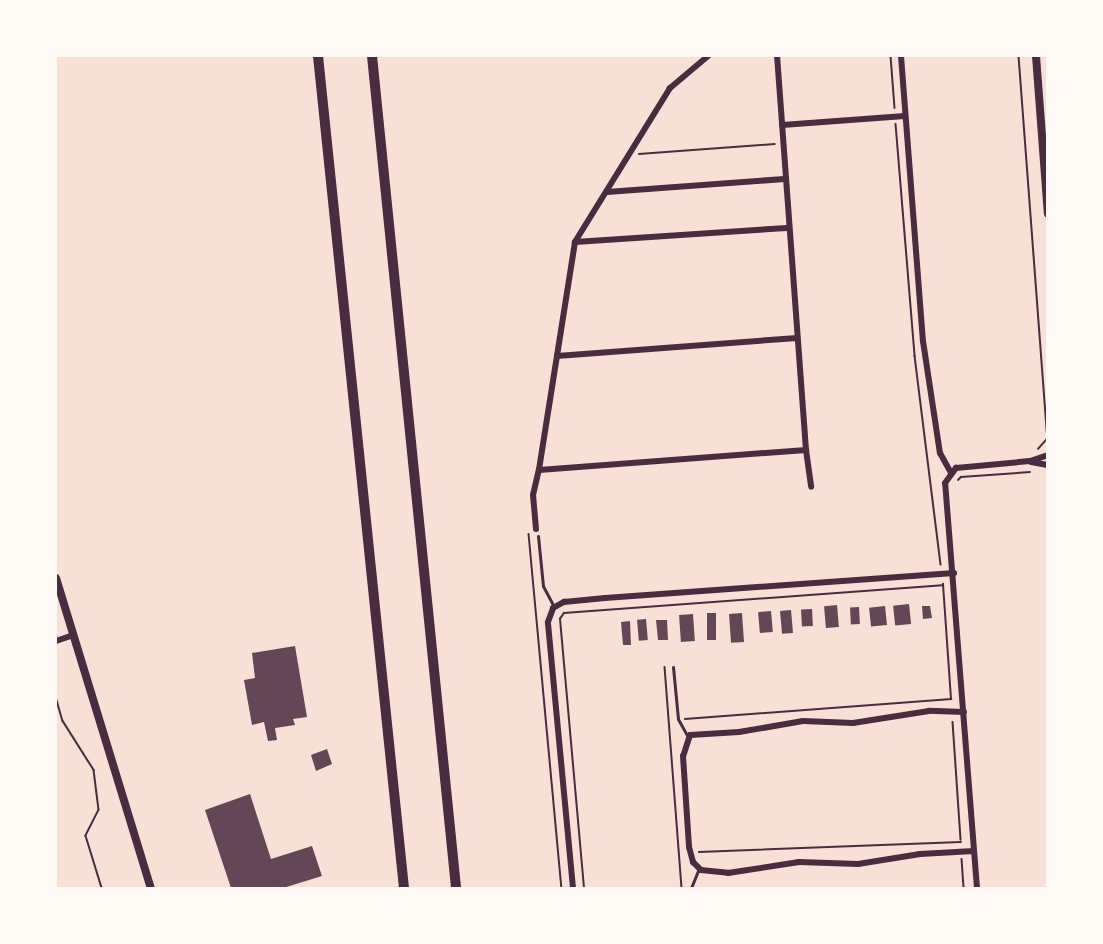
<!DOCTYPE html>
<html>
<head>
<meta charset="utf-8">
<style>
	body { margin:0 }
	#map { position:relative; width:1103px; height:944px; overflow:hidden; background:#f7e1d7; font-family:"Alegreya Sans",sans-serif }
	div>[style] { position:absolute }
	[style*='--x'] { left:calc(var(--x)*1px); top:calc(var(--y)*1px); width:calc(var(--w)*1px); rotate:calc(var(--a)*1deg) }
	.building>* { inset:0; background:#644757; transform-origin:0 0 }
	.path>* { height:1.5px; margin:-0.75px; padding:0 0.75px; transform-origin:0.75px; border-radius:0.75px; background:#4a2c40 }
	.service>* { height:3px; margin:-1.5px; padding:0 1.5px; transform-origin:1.5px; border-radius:1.5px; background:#4a2c40 }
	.minor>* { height:6px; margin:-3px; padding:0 3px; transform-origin:3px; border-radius:3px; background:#4a2c40 }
	.tertiary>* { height:8px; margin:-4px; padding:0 4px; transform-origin:4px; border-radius:4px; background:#4a2c40 }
	.secondary>* { height:8px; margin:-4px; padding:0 4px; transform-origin:4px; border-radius:4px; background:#4a2c40 }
	.motorway>* { height:10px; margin:-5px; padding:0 5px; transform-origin:5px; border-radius:5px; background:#4a2c40 }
	span { translate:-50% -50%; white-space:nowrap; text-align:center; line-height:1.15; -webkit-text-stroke:5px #fffaf5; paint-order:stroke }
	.frame { position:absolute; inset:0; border:57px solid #fffaf5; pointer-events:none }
</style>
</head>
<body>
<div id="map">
	<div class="building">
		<i style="left:909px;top:604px;width:20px;height:16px;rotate:84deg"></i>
		<i style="left:837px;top:605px;width:22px;height:13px;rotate:85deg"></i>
		<i style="left:885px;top:606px;width:19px;height:16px;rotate:84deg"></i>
		<i style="clip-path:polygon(922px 606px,930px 606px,932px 618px,923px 619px)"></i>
		<i style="left:859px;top:607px;width:17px;height:9px;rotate:87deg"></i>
		<i style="left:812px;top:609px;width:17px;height:11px;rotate:87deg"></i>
		<i style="left:791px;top:610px;width:23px;height:11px;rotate:85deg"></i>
		<i style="left:771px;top:611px;width:21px;height:13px;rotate:85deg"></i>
		<i style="left:707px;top:613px;width:9px;height:27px"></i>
		<i style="left:742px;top:613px;width:29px;height:13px;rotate:86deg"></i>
		<i style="left:693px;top:614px;width:27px;height:14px;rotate:86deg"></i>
		<i style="left:646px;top:619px;width:21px;height:9px;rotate:85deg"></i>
		<i style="clip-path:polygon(656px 620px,667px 620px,668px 640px,658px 640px)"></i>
		<i style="clip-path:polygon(630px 621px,631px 645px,623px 645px,621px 622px)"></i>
		<i style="clip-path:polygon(295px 646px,307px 717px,293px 719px,295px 725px,275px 728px,277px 740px,268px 741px,264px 722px,252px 725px,244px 680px,255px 678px,252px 653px)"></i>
		<i style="clip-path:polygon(327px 749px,332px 764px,316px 771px,311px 755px)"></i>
		<i style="clip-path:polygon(250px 794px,271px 859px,312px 846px,322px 876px,283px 888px,231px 888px,205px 810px)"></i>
	</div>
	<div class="path">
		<i style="--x:891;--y:56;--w:52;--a:85.6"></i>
		<i style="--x:1019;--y:56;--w:377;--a:85.7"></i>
		<i style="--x:896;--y:124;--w:233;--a:85.3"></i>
		<i style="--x:915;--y:356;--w:210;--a:82.9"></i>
		<i style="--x:639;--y:154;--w:136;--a:-4.2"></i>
		<i style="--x:1038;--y:449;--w:15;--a:-48"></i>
		<i style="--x:958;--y:480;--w:4;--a:-45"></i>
		<i style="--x:961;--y:477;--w:69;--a:-4.1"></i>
		<i style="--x:529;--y:534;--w:356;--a:84.7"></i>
		<i style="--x:665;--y:667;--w:222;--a:85.6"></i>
		<i style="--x:56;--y:697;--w:25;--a:74"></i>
		<i style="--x:63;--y:721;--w:58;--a:57.7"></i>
		<i style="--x:94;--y:770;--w:40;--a:82.9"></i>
		<i style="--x:99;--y:810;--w:29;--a:117"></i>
		<i style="--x:86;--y:836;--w:54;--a:72.9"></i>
		<i style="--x:685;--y:719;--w:267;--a:-4.3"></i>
		<i style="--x:951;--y:699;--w:115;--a:-94"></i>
		<i style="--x:953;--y:722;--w:118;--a:86.1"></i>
		<i style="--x:699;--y:852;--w:262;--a:-2.2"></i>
		<i style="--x:962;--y:859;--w:29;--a:86"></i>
		<i style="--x:584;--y:888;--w:270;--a:-95.1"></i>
		<i style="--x:560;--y:619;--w:7;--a:-56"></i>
		<i style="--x:564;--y:613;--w:379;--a:-4.2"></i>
	</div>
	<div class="service">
		<i style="--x:538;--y:536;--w:50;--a:84.3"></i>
		<i style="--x:543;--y:586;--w:24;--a:62"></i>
		<i style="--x:673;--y:667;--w:52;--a:84.5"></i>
		<i style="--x:678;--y:719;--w:21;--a:61"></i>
		<i style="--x:691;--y:888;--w:22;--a:-68"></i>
	</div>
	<div class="minor">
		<i style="--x:708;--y:56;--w:50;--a:139.9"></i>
		<i style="--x:670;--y:88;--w:181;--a:121.7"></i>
		<i style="--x:575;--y:242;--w:231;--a:99"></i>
		<i style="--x:539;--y:470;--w:268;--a:-4.3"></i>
		<i style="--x:806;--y:450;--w:395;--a:-94.2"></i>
		<i style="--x:901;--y:56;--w:286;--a:85.6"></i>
		<i style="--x:923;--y:341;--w:113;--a:81.4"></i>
		<i style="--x:940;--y:453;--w:21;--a:61"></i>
		<i style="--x:782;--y:125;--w:123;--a:-4.2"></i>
		<i style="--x:607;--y:192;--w:178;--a:-4.2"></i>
		<i style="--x:575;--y:242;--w:212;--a:-3.8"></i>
		<i style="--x:557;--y:356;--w:241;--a:-4.3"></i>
		<i style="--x:806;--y:450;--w:37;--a:82"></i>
		<i style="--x:1031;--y:462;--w:17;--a:10"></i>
		<i style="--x:536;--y:529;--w:34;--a:-95"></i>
		<i style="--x:533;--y:495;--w:26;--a:-77"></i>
		<i style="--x:56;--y:641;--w:18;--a:-19"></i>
		<i style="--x:964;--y:712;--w:35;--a:-178"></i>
		<i style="--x:929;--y:711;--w:77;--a:171"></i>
		<i style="--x:853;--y:723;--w:50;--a:-177.7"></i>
		<i style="--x:803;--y:721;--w:65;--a:170.2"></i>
		<i style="--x:739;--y:732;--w:49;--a:176.5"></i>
		<i style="--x:690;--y:735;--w:22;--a:108"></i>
		<i style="--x:683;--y:756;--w:91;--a:86.2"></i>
		<i style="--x:689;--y:847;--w:16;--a:75"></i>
		<i style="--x:693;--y:862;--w:11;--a:45"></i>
		<i style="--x:701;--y:870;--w:27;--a:6"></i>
		<i style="--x:728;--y:873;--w:72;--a:-8.8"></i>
		<i style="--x:799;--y:862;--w:59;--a:1.9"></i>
		<i style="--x:858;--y:864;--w:63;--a:-9.2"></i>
		<i style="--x:920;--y:854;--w:54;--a:-3.2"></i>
		<i style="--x:573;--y:888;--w:267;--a:-95.4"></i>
		<i style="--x:548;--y:622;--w:15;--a:-70"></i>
		<i style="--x:553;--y:608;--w:13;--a:-29"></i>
		<i style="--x:564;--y:602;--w:41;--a:-5.6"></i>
		<i style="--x:605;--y:598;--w:350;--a:-4.1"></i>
		<i style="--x:977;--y:888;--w:406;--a:-94.5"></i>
		<i style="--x:945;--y:483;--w:19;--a:-54"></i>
		<i style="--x:956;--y:468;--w:74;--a:-5.4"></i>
		<i style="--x:1030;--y:461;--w:19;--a:-18"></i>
	</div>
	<div class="tertiary">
		<i style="--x:1036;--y:56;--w:158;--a:85.7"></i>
	</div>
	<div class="secondary">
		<i style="--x:56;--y:578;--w:324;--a:73"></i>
	</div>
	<div class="motorway">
		<i style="--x:318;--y:56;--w:836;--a:84.1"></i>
		<i style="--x:372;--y:56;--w:836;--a:84.23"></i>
	</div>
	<div class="frame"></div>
</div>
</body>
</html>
